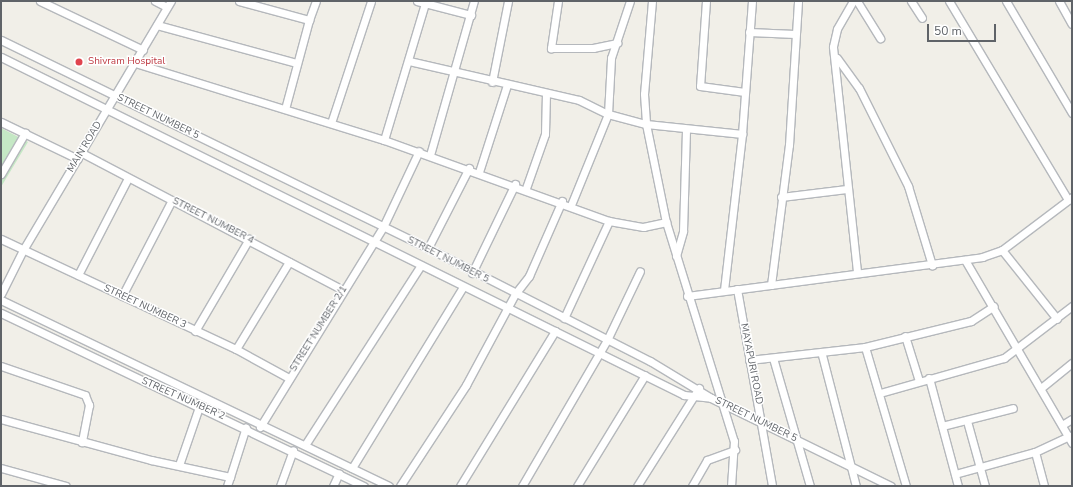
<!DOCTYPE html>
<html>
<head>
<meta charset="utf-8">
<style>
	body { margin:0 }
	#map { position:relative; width:1073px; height:487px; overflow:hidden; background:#f1efe8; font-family:"Nunito Sans",sans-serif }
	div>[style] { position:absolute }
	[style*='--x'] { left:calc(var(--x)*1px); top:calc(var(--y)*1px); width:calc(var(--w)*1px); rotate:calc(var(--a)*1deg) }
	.green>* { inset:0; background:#c5e8c5 }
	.roads { filter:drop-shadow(1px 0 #b5b8bc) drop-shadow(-1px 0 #b5b8bc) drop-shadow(0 1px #b5b8bc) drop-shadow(0 -1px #b5b8bc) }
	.minor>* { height:7px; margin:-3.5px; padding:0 3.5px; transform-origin:3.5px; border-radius:3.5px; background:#fff }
	.dots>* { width:11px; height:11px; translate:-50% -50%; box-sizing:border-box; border:2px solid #fff; border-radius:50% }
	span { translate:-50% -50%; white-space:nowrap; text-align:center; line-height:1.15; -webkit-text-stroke:3px #fff; paint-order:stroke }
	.health-label { font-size:10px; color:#be3a42 }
	.left { translate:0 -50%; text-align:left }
	.street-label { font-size:10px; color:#5f6368 }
	.frame { position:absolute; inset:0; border:2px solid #5f6368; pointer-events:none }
	.scale { position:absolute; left:927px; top:24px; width:69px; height:18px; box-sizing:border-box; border:2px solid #5f6368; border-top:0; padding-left:5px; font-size:12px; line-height:14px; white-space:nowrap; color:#5f6368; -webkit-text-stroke:3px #fff; paint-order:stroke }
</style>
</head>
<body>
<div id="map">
	<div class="green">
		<i style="clip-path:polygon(1px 128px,28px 142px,1px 187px)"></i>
	</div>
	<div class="roads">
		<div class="minor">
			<i style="--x:40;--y:1;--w:114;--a:25.4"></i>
			<i style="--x:155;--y:1;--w:13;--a:27"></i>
			<i style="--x:239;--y:1;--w:73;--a:15.2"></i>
			<i style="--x:309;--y:20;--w:92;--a:105.1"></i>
			<i style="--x:417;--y:1;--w:56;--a:14.5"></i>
			<i style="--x:558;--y:1;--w:48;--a:98.5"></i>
			<i style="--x:551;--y:48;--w:42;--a:0"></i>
			<i style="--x:593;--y:48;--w:25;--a:-12"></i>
			<i style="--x:652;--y:1;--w:93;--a:94.9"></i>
			<i style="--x:644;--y:94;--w:30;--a:86"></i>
			<i style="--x:646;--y:124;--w:100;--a:78.5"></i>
			<i style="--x:666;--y:222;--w:229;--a:72.8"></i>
			<i style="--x:734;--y:441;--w:45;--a:93.8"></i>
			<i style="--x:706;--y:1;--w:85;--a:94"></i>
			<i style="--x:700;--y:86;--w:45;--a:7.6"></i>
			<i style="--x:853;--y:1;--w:32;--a:120"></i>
			<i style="--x:837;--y:29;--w:18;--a:103"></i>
			<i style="--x:833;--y:47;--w:227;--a:83.9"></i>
			<i style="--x:857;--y:1;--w:44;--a:58.1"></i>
			<i style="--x:911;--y:1;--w:20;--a:57"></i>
			<i style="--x:949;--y:1;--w:232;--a:59.1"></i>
			<i style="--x:1006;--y:1;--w:130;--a:59.5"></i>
			<i style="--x:1059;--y:1;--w:26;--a:61"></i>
			<i style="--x:309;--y:20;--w:20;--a:-70"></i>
			<i style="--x:157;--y:25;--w:145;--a:15.2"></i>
			<i style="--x:749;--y:32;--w:46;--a:2.5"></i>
			<i style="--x:1;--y:40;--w:475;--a:26"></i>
			<i style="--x:428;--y:248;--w:249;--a:27"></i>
			<i style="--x:650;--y:361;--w:71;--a:31.2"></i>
			<i style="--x:711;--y:398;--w:200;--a:26.1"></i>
			<i style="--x:1;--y:57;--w:762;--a:26.33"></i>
			<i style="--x:684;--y:395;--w:27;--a:6"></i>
			<i style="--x:837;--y:58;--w:37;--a:54"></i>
			<i style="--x:859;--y:88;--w:110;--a:63.4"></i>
			<i style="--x:908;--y:186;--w:83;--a:73.1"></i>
			<i style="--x:409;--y:61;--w:174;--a:12.9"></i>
			<i style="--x:579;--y:100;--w:32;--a:26"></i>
			<i style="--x:608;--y:114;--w:39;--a:15"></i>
			<i style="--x:646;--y:124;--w:97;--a:5.9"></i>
			<i style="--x:135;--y:63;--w:261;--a:17.2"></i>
			<i style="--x:384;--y:140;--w:143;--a:-73.3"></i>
			<i style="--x:492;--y:82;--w:83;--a:-78.8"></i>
			<i style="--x:1;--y:122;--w:85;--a:25.7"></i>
			<i style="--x:331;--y:123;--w:128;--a:-71.8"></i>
			<i style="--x:384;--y:140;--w:239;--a:19.8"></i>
			<i style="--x:609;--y:221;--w:35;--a:10"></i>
			<i style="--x:643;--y:227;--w:24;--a:-12"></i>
			<i style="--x:82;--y:153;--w:295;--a:27.7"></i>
			<i style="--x:430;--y:155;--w:160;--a:-74.1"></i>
			<i style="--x:479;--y:172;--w:91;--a:-72.2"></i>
			<i style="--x:1;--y:174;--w:48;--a:-59.7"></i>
			<i style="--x:526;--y:188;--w:57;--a:-70.6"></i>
			<i style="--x:545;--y:134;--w:41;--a:-88.6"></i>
			<i style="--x:781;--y:197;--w:66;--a:-6.9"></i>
			<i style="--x:571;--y:205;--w:98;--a:-67.9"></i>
			<i style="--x:608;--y:114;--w:56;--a:-86.9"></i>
			<i style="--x:611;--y:58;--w:60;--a:-71.6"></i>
			<i style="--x:1;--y:239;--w:259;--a:25.1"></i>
			<i style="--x:236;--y:349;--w:60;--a:28.7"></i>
			<i style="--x:428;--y:248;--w:90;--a:-62.9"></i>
			<i style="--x:1002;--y:250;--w:88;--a:51.4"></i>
			<i style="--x:676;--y:256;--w:26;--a:-74"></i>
			<i style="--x:683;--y:231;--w:102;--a:-88.3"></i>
			<i style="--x:965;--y:260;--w:212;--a:59.7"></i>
			<i style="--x:472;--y:273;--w:99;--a:-64.2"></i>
			<i style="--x:78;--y:275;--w:109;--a:-62.7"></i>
			<i style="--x:771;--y:285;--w:141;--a:-82.7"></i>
			<i style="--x:789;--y:145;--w:144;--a:-86.4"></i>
			<i style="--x:737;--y:289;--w:200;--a:79.9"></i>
			<i style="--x:724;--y:290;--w:157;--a:-83.4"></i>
			<i style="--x:742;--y:134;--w:133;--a:-85.7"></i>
			<i style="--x:1;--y:294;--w:49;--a:-63.4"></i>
			<i style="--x:23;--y:250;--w:290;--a:-59.3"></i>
			<i style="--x:122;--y:296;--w:108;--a:-62.5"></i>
			<i style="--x:687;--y:296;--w:298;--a:-7.5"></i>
			<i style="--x:982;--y:257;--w:21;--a:-19"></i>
			<i style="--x:1002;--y:250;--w:88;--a:-37.1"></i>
			<i style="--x:1;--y:300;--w:430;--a:25.6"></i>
			<i style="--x:1;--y:313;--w:402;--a:25.5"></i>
			<i style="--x:564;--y:318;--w:107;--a:-65.1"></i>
			<i style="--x:195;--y:331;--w:107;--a:-59.6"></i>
			<i style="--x:905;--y:336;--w:47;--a:72.7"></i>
			<i style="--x:865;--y:347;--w:145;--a:73.6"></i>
			<i style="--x:236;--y:349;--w:102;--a:-58.7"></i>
			<i style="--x:822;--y:355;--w:135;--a:75.5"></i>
			<i style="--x:773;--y:358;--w:133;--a:73.9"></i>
			<i style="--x:749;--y:360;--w:117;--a:-6.4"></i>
			<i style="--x:865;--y:347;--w:109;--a:-13.8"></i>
			<i style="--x:971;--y:321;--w:27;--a:-33"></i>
			<i style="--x:1;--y:366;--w:89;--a:19"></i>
			<i style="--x:85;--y:395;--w:11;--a:68"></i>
			<i style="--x:89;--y:405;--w:38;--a:101"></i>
			<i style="--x:929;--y:378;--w:112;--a:75"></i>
			<i style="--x:1041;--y:388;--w:40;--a:-39"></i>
			<i style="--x:880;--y:393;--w:129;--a:-15.8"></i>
			<i style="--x:1004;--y:358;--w:86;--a:-37.4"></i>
			<i style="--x:1;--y:419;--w:156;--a:15.3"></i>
			<i style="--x:151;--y:460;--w:81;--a:12.1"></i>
			<i style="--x:230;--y:477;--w:52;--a:-72.3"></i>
			<i style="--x:967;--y:421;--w:67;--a:74.5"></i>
			<i style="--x:1062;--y:425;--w:12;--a:-31"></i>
			<i style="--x:942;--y:426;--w:73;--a:-14.2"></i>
			<i style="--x:260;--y:427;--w:235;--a:-58.4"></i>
			<i style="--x:383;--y:227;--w:84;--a:-64.7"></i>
			<i style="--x:305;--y:445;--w:214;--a:-57.2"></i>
			<i style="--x:1035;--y:452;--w:35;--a:75"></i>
			<i style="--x:179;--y:465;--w:61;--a:-71"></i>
			<i style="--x:1;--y:468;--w:67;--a:15.5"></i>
			<i style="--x:352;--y:468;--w:212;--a:-58.5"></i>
			<i style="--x:955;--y:474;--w:83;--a:-15.4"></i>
			<i style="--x:1035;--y:452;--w:38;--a:-25"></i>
			<i style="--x:227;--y:486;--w:9;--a:-72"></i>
			<i style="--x:280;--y:486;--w:38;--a:-70"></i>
			<i style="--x:333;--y:486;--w:14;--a:-65"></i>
			<i style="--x:400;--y:486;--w:121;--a:-56.8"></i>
			<i style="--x:466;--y:385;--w:103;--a:-61.7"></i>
			<i style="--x:515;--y:294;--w:23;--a:-52"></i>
			<i style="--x:529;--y:276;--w:82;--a:-66.3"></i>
			<i style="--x:460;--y:486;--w:182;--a:-58.5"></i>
			<i style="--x:522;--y:486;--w:169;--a:-59.8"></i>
			<i style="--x:607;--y:340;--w:76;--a:-64.4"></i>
			<i style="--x:577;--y:486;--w:130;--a:-58.5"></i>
			<i style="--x:637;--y:486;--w:116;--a:-57.7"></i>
			<i style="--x:692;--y:486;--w:30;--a:-60"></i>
			<i style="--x:707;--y:460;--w:30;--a:-20"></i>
		</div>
	</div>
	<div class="dots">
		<i style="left:79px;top:62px;background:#e0444e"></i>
	</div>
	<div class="health-label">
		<span class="left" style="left:88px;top:62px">Shivram Hospital</span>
	</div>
	<div class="street-label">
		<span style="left:158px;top:117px;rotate:26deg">STREET NUMBER 5</span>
		<span style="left:85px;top:147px;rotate:-59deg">MAIN ROAD</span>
		<span style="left:213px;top:221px;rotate:27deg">STREET NUMBER 4</span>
		<span style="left:448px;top:260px;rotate:27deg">STREET NUMBER 5</span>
		<span style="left:145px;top:307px;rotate:25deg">STREET NUMBER 3</span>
		<span style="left:319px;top:329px;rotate:-58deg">STREET NUMBER 2/1</span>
		<span style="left:751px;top:364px;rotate:79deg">MAYAPURI ROAD</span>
		<span style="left:183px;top:399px;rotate:24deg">STREET NUMBER 2</span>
		<span style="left:756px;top:420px;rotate:26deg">STREET NUMBER 5</span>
	</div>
	<div class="frame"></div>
	<div class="scale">50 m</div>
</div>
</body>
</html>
